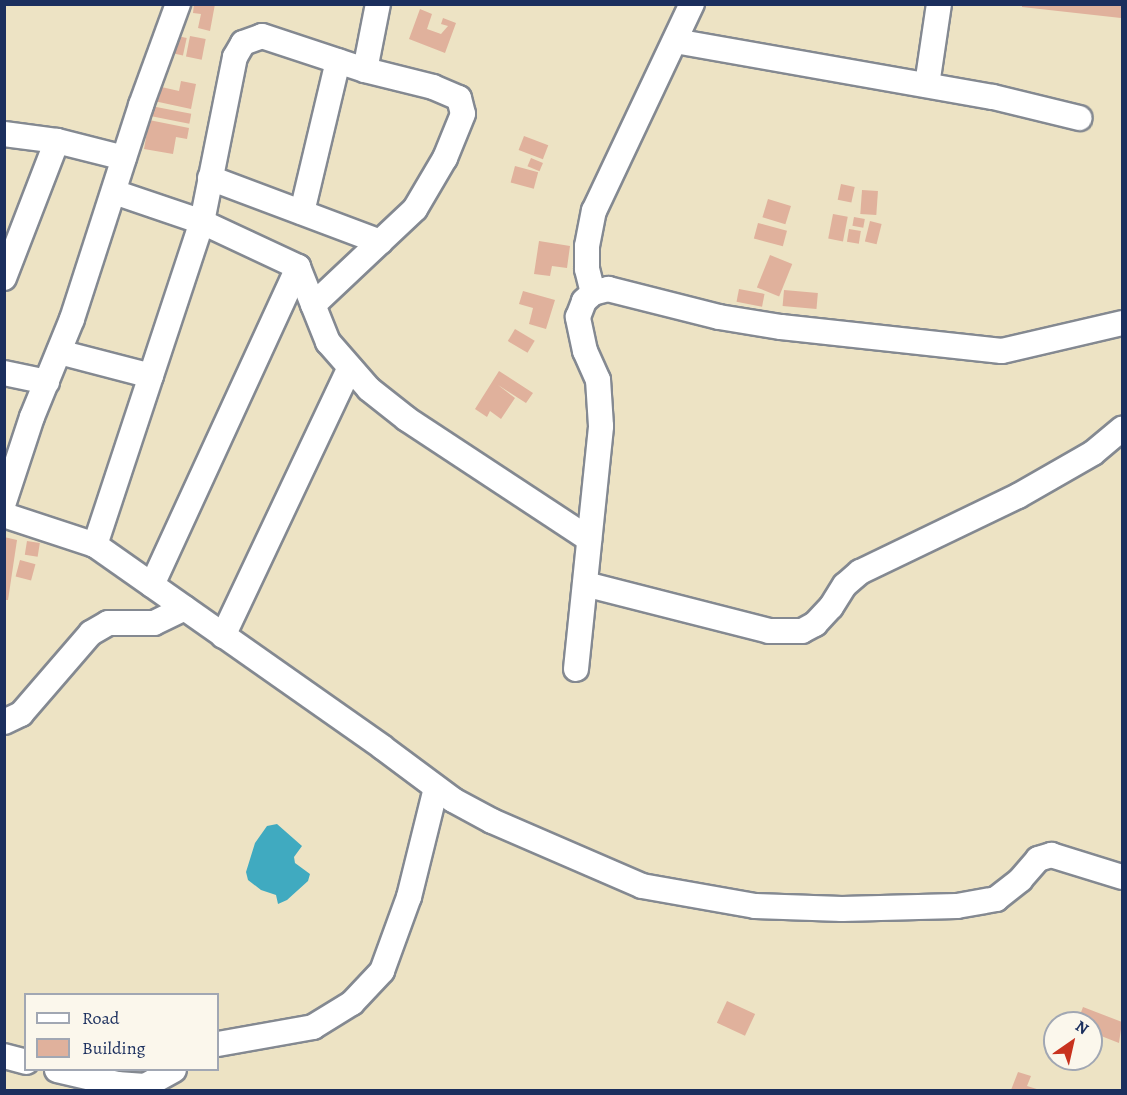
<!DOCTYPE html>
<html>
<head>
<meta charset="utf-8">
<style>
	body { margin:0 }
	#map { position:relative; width:1127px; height:1095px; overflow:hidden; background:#ede3c4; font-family:Alegreya,serif }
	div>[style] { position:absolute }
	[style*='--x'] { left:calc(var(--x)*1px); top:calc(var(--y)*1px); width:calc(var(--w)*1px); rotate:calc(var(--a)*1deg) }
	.water>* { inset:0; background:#40aac0 }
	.building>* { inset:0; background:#e0b19c; transform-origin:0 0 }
	.roads { filter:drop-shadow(2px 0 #848991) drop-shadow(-2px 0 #848991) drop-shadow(0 2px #848991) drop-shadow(0 -2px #848991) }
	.minor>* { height:24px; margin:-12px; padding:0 12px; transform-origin:12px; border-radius:12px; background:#fff }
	span { translate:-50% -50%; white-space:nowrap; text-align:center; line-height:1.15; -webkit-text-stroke:5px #fbf7ec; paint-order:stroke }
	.frame { position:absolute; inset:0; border:6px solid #1b2f5e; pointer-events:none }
	.legend { position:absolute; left:24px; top:993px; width:195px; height:78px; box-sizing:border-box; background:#fbf7ec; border:2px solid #a1a7b3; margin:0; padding:8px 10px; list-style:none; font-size:18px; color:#1b2f5e }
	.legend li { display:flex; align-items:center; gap:12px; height:30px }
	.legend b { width:30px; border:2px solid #a1a7b3 }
	.north { position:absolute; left:1043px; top:1011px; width:60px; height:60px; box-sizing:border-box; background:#fbf7ec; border:2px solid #a1a7b3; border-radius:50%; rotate:34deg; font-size:16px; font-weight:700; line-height:24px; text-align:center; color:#1b2f5e }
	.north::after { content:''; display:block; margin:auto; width:21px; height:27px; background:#c8321e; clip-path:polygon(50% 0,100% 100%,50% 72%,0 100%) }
</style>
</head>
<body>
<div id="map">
	<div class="water">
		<i style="clip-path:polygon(277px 824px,302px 846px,294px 857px,295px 863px,310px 874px,308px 881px,287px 900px,278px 904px,276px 895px,261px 890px,248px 880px,246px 872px,255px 843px,267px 826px)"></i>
	</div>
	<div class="building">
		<i style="clip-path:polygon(194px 4px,215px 4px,210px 31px,198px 28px,201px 14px,193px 13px)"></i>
		<i style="clip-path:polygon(1022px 4px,1122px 4px,1121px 18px,1022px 7px)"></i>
		<i style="clip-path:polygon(420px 9px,432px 14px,427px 29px,441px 34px,448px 26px,441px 24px,443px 18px,456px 23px,445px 53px,409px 39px)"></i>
		<i style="left:173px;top:35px;width:14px;height:18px;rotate:12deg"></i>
		<i style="left:190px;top:36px;width:16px;height:21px;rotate:11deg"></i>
		<i style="clip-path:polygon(181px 81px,196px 84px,191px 109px,154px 101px,157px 86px,179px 91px)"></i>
		<i style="left:151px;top:106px;width:41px;height:10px;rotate:11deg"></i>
		<i style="clip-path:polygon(149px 120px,189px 128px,187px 139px,176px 137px,173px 154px,144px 149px)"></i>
		<i style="left:524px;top:136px;width:26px;height:15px;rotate:21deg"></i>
		<i style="left:531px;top:158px;width:13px;height:9px;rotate:23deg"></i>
		<i style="left:515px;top:166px;width:24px;height:17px;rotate:15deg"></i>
		<i style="left:841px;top:184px;width:14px;height:16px;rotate:12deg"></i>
		<i style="left:862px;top:190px;width:16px;height:24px;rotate:4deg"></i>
		<i style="left:768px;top:199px;width:24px;height:19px;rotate:17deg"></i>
		<i style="left:833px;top:214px;width:15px;height:25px;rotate:11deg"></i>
		<i style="left:854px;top:217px;width:11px;height:9px;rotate:10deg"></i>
		<i style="left:870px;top:221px;width:12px;height:21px;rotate:14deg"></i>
		<i style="left:758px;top:223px;width:30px;height:16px;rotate:15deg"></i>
		<i style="left:849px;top:229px;width:12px;height:13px;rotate:9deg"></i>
		<i style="clip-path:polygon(539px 241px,570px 246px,567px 268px,552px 266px,550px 276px,534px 274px)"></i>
		<i style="left:770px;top:255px;width:24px;height:35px;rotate:22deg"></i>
		<i style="left:739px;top:289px;width:26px;height:13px;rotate:11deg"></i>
		<i style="left:784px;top:290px;width:34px;height:16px;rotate:5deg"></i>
		<i style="clip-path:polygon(523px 291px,555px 300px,546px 329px,529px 324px,533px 308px,519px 304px)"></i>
		<i style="left:515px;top:329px;width:23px;height:14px;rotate:31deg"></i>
		<i style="clip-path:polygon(499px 371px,533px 393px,526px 403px,498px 385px,515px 398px,501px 419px,490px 411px,487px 417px,475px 409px)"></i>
		<i style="clip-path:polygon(4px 537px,17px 540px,8px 600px,4px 600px)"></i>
		<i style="left:27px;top:541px;width:13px;height:14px;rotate:9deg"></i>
		<i style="left:20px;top:560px;width:16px;height:17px;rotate:15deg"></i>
		<i style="left:727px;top:1001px;width:31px;height:24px;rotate:25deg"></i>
		<i style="clip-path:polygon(1083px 1007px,1122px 1022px,1119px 1043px,1091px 1032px,1091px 1023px,1077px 1023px)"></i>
		<i style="clip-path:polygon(1018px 1072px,1031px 1076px,1027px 1086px,1040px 1090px,1011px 1090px)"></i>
	</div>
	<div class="roads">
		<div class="minor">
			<i style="--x:675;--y:41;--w:323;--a:10"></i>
			<i style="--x:993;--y:97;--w:89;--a:13.7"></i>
			<i style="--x:365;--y:70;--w:67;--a:-78.9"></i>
			<i style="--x:927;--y:85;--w:82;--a:-81.6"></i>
			<i style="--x:4;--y:134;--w:53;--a:7.5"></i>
			<i style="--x:57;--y:141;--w:69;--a:14.2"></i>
			<i style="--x:210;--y:178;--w:182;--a:20.6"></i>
			<i style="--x:114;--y:192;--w:93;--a:18.8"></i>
			<i style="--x:202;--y:222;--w:106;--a:25.1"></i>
			<i style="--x:298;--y:267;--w:81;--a:68.2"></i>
			<i style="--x:328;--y:342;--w:62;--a:48.9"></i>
			<i style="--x:369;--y:389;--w:48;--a:38.3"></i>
			<i style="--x:407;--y:419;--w:218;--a:33.4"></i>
			<i style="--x:302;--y:212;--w:155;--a:-76.6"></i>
			<i style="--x:4;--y:278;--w:147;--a:-68.9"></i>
			<i style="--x:593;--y:293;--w:25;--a:-104"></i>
			<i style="--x:587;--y:269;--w:23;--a:-90"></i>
			<i style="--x:587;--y:246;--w:36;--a:-79"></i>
			<i style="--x:594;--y:211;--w:229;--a:-64.7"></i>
			<i style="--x:59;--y:352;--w:95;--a:14.6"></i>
			<i style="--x:4;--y:373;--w:44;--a:11.8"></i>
			<i style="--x:4;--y:502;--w:89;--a:-71.8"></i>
			<i style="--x:32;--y:417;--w:106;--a:-67.8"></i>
			<i style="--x:72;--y:319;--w:225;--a:-72.1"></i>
			<i style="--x:141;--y:105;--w:108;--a:-69.9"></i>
			<i style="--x:4;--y:515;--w:96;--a:18.2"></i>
			<i style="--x:95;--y:545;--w:351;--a:35.1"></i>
			<i style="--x:382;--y:747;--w:89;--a:36.7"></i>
			<i style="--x:453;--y:800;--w:44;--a:28.3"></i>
			<i style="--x:492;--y:821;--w:163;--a:23.4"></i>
			<i style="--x:642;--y:886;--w:115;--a:10"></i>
			<i style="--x:755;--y:906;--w:87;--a:2"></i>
			<i style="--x:842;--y:909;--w:115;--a:-1.5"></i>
			<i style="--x:957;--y:906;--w:40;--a:-10"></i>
			<i style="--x:996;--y:899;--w:31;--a:-38"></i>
			<i style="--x:1020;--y:880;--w:28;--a:-49"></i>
			<i style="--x:1038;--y:859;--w:14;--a:-17"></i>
			<i style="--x:1051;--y:855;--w:74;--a:17.2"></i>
			<i style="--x:95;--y:545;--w:340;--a:-71.7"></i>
			<i style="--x:202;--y:222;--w:168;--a:-78.7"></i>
			<i style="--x:235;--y:57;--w:16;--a:-60"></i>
			<i style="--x:243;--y:43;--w:20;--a:-20"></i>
			<i style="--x:262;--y:36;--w:108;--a:18.3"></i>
			<i style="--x:365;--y:70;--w:70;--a:14"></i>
			<i style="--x:433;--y:87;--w:28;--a:23"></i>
			<i style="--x:459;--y:98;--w:16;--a:76"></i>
			<i style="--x:463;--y:114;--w:48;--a:112.2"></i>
			<i style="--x:445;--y:158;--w:59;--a:120.5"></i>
			<i style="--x:415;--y:209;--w:140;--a:136.7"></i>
			<i style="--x:585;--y:584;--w:190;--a:14.3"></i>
			<i style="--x:769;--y:631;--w:33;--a:0"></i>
			<i style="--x:802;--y:631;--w:15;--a:-28"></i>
			<i style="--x:815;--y:624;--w:23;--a:-47"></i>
			<i style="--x:831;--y:607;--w:26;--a:-58"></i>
			<i style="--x:845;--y:585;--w:20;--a:-41"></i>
			<i style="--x:860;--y:572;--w:175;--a:-25.7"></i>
			<i style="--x:1018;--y:496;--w:86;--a:-29.8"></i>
			<i style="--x:1093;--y:453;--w:38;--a:-40"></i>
			<i style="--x:152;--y:585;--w:350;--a:-65.3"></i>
			<i style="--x:223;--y:636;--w:297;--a:-64.7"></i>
			<i style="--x:576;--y:669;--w:244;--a:-84.1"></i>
			<i style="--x:601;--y:426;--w:46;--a:-93.7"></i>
			<i style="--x:598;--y:380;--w:32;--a:-114"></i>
			<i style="--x:585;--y:351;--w:35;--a:-102"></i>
			<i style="--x:578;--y:317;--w:17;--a:-69"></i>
			<i style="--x:584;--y:301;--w:12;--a:-42"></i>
			<i style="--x:593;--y:293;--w:16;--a:-15"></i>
			<i style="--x:608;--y:289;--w:114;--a:14.2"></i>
			<i style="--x:719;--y:317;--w:63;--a:9.2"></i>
			<i style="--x:781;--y:327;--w:222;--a:6.2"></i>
			<i style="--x:1002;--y:351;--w:123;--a:-13.1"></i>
			<i style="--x:4;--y:722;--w:19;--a:-25"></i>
			<i style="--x:21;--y:714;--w:107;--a:-49.2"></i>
			<i style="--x:91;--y:633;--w:20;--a:-30"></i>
			<i style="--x:108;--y:623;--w:46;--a:0"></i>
			<i style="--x:154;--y:623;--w:34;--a:-26"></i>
			<i style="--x:218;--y:1044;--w:97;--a:-10.1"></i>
			<i style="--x:313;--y:1027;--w:46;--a:-31.6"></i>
			<i style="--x:352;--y:1003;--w:44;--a:-46.8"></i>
			<i style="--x:382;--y:971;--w:79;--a:-70"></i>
			<i style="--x:409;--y:897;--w:112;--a:-76.1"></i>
			<i style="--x:4;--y:1056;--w:23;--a:15"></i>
			<i style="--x:57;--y:1070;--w:62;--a:13.1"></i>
			<i style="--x:117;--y:1084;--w:28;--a:4"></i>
			<i style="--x:145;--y:1086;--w:33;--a:-29"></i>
		</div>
	</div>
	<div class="frame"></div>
	<ul class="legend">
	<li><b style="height:8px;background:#fff"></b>Road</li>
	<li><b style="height:16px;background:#e0b19c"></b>Building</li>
	</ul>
	<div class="north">N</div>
</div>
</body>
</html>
